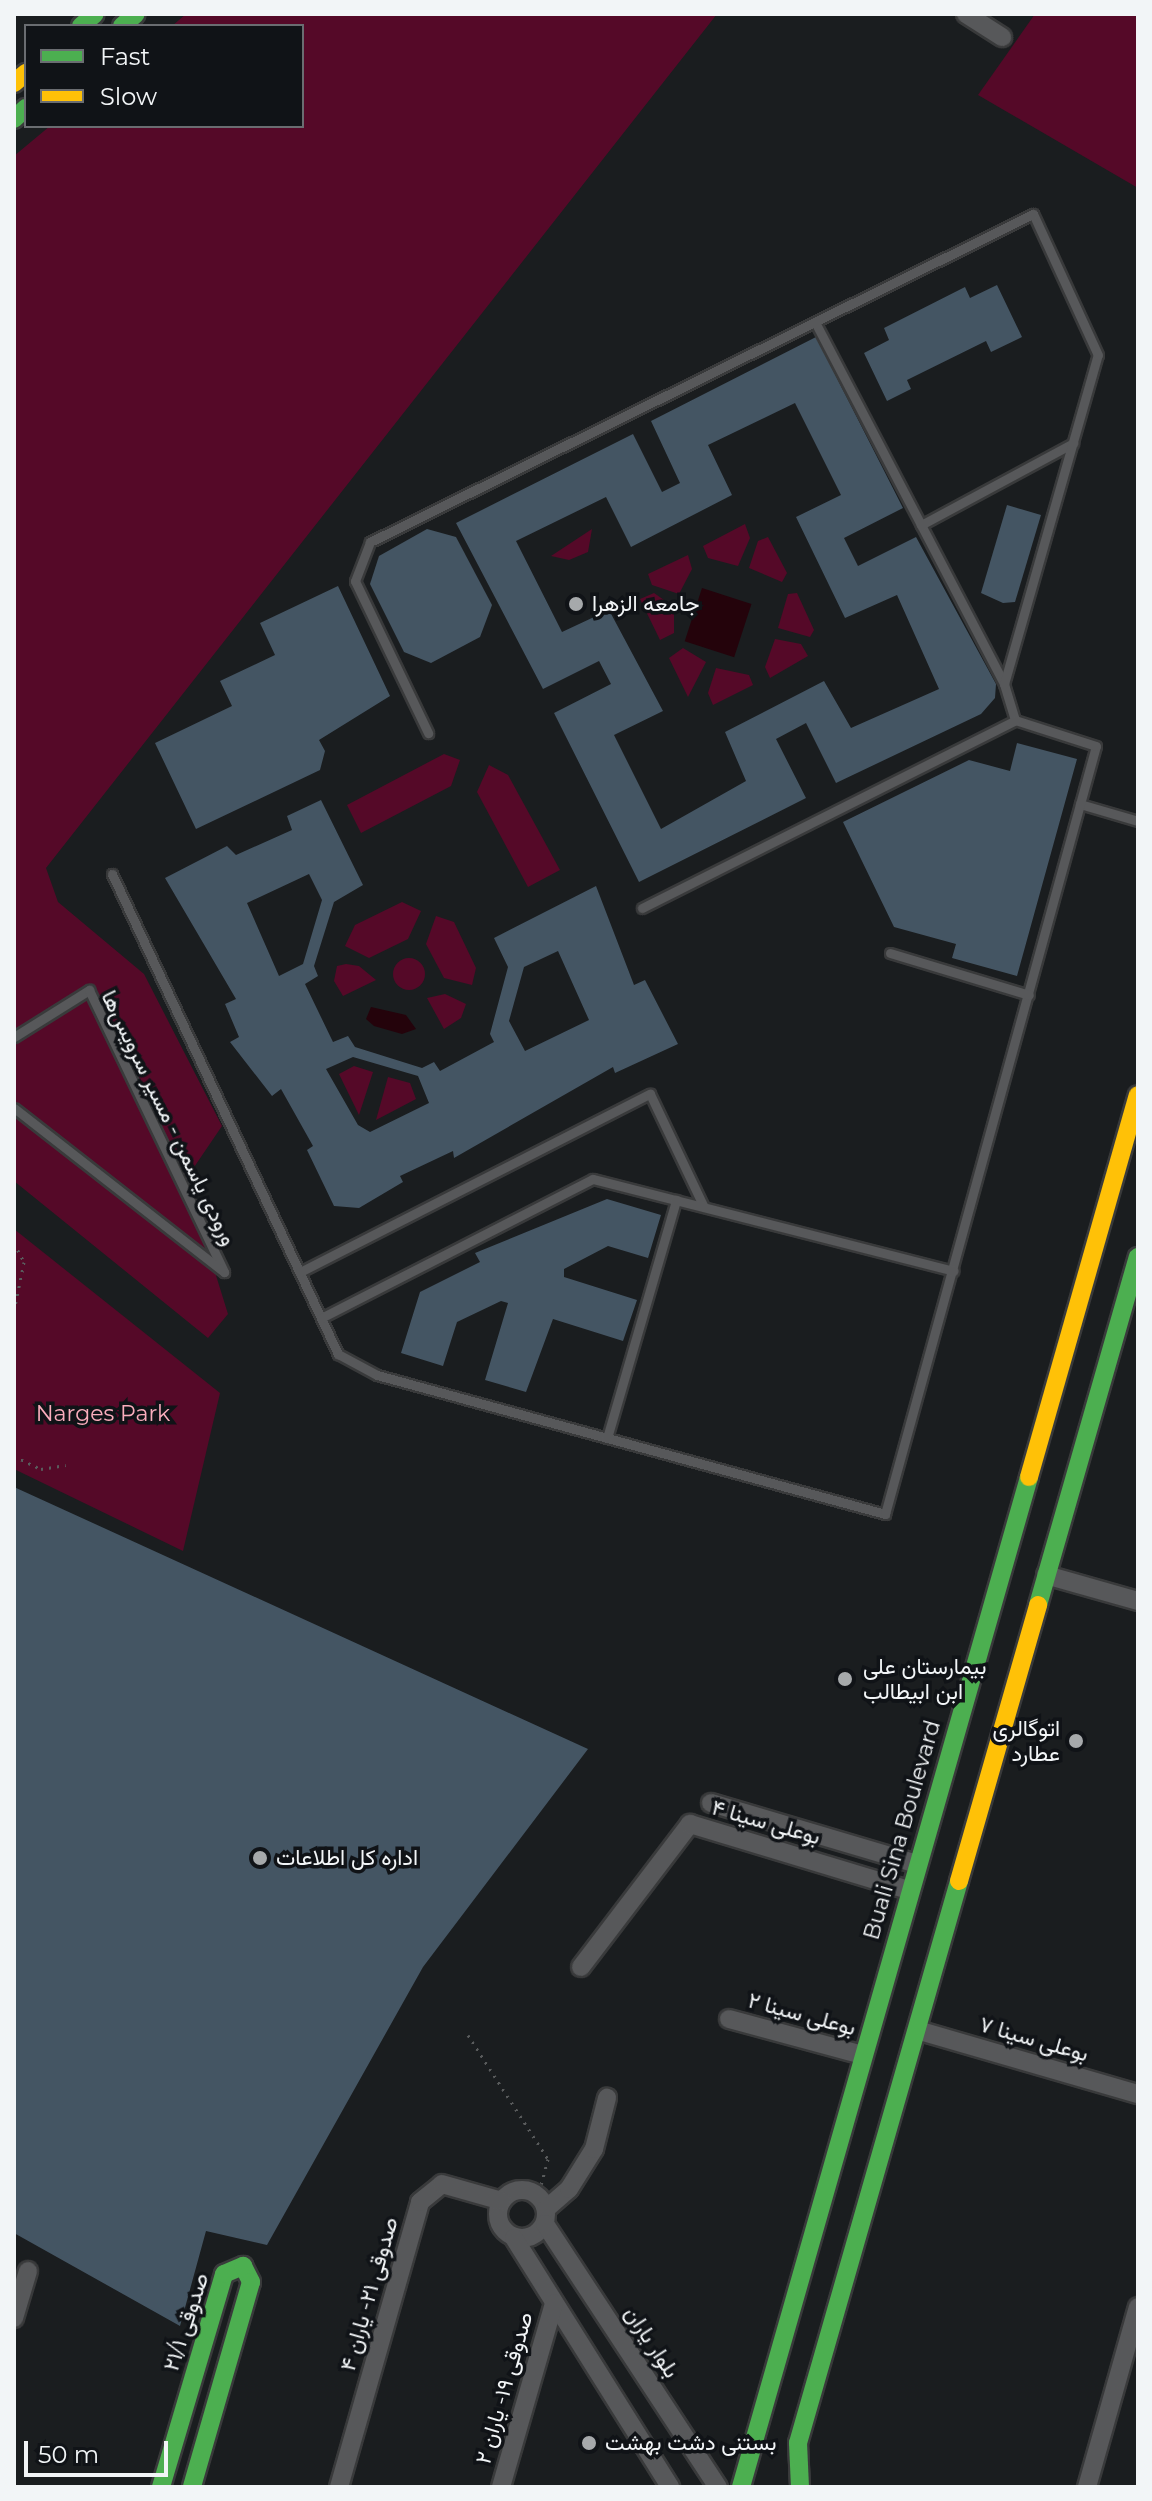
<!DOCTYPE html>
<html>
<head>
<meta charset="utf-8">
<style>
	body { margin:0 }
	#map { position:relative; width:1152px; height:2501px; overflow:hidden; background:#1a1d1f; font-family:Montserrat,Vazirmatn,sans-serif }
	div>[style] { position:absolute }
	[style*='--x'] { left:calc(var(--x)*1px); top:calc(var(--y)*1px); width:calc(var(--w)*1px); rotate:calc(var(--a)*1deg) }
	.green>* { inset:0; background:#550928 }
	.round { border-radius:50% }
	.water>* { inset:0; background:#24030b; transform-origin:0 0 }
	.building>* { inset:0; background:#445563 }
	.path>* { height:3px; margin-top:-1.5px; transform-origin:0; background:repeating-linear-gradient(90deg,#595b5c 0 2px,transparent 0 8px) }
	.roads { filter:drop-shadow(2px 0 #393a3b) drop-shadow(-2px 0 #393a3b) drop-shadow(0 2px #393a3b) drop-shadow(0 -2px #393a3b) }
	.lane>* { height:9px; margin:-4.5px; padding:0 4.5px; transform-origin:4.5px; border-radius:4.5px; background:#57585a }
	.street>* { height:18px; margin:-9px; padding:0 9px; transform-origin:9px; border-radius:9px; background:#57585a }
	.street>.ring { margin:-9px; padding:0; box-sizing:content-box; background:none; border:18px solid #57585a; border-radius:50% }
	.fast>* { height:18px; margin:-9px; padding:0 9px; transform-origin:9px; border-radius:9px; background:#4caf50 }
	.slow>* { height:18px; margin:-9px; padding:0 9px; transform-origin:9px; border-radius:9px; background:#ffc107 }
	.dots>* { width:22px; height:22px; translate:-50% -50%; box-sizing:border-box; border:4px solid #101317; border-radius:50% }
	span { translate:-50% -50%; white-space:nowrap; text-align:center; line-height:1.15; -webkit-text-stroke:7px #101317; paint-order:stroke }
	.poi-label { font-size:22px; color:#f2f5f7 }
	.left { translate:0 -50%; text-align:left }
	.right { translate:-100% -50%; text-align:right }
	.street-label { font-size:22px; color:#f2f5f7 }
	.park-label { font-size:22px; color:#fbadbd }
	.frame { position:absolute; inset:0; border:16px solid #f2f5f7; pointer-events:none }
	.legend { position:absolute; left:24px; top:24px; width:280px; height:104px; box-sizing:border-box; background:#101317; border:2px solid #6a6d71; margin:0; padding:10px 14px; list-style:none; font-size:24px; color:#f2f5f7 }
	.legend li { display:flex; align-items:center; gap:16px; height:40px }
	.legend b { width:40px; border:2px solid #6a6d71 }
	.scale { position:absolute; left:24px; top:2441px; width:144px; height:36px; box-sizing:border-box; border:4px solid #f2f5f7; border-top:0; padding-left:10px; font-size:24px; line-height:28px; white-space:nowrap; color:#f2f5f7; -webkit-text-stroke:6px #101317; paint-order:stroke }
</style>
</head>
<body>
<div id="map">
	<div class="green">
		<i style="clip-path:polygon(186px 14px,717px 14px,46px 868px,58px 902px,144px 974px,222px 1126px,186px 1179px,228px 1314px,208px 1338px,14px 1181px,14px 156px,50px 126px,302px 126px,302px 26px,172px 26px)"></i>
		<i style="clip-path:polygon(1035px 14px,1138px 14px,1138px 188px,978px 95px)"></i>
		<i style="clip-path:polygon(745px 524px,750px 538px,738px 566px,708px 558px,703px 546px)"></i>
		<i style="clip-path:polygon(592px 529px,588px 552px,569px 560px,551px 556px)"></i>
		<i style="clip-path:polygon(768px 537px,787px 573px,782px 582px,749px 568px,758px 541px)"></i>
		<i style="clip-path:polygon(688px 555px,692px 569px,679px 594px,652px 585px,648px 574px)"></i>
		<i style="clip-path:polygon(654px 593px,674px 607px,674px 633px,660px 640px,640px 599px)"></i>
		<i style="clip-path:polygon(797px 593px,814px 630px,810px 637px,778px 628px,788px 594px)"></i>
		<i style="clip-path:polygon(775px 639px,801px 644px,808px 656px,770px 678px,765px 667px)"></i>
		<i style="clip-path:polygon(683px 648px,706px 662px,688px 697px,669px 658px)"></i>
		<i style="clip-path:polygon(716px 668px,749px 675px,753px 685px,713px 705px,708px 693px)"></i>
		<i style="clip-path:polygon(444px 754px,460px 760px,451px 786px,361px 833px,347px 805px)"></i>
		<i style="clip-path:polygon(489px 765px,508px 775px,560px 870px,528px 887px,477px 792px)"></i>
		<i style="clip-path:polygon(402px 902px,421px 911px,408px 939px,369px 958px,345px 946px,355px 925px)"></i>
		<i style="clip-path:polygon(436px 916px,454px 922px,476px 968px,472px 985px,444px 978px,426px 944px)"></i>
		<i class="round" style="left:393px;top:958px;width:32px;height:32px"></i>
		<i style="clip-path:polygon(346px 964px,359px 966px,376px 980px,343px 996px,334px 981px,337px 966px)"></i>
		<i style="clip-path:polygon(445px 994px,466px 1004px,461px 1018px,444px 1029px,427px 998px)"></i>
		<i style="clip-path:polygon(354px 1066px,373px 1072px,359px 1115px,339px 1074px)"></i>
		<i style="clip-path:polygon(388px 1077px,410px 1083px,416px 1099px,376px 1120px)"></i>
		<i style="clip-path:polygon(14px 1229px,220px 1393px,183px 1551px,14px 1469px)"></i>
	</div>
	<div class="water">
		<i style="left:702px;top:588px;width:52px;height:56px;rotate:18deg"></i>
		<i style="clip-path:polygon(371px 1007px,406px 1015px,416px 1029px,402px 1034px,374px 1026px,366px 1019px)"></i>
	</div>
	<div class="building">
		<i style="clip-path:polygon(997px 285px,1022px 337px,991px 352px,986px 341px,907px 380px,911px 389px,887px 401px,864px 353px,889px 340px,884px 328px,965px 287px,970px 298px)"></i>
		<i style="clip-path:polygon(evenodd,816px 337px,903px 508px,844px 538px,858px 566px,916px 537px,996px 684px,995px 698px,981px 714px,836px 783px,806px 723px,776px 739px,806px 798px,639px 882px,554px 713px,611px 684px,599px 661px,543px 689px,456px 523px,633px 434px,662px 492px,680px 483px,651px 421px,816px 337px,795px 403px,841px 495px,796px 517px,845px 618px,897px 595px,939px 689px,851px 728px,824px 681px,725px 732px,746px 781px,661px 829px,614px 735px,663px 711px,609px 610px,562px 632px,516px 541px,606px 497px,631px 547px,732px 495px,708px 445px,795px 403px)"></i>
		<i style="clip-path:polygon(1007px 505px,1041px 515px,1015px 602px,1003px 603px,981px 593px)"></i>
		<i style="clip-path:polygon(427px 529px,456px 537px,492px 605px,480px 637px,431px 663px,404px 652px,370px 584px,379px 556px)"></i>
		<i style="clip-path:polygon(338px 586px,390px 696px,319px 740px,325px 751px,320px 770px,196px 829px,155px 743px,232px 706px,220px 681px,275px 655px,260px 623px)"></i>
		<i style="clip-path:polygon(1017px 743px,1077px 759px,1017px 976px,952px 958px,956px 944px,894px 927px,843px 822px,969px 760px,1010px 771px)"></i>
		<i style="clip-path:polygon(evenodd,321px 800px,363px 885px,334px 902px,314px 966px,318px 976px,305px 984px,333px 1042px,348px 1036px,355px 1047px,422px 1068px,434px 1062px,440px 1071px,494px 1042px,490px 1034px,508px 967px,494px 938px,596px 886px,634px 985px,645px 980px,678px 1044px,615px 1073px,613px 1067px,454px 1158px,453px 1151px,400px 1176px,403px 1182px,359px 1208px,334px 1206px,307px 1150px,313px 1146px,281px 1089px,272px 1096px,230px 1042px,239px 1037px,225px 1004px,236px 999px,165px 878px,227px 846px,236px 855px,292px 830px,287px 816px,321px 800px,309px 874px,322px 900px,303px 964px,279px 976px,247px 903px,309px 874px,321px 800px,558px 951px,589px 1020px,525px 1051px,509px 1021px,524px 967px,558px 951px,321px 800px,353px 1057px,418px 1076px,429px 1103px,370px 1132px,358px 1125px,326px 1069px,353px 1057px)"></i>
		<i style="clip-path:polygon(607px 1199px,661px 1215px,648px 1258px,608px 1246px,564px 1269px,564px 1277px,637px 1300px,623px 1341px,553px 1319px,526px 1392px,485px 1380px,508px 1303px,501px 1301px,457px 1322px,443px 1366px,401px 1353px,420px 1292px,480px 1262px,475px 1253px)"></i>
		<i style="clip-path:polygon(14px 1487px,588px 1749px,423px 1967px,267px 2245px,206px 2231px,180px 2326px,14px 2233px)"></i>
	</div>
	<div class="path">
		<i style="--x:14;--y:1243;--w:21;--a:62"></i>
		<i style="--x:24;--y:1262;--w:50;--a:101.5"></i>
		<i style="--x:14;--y:1456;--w:30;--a:26"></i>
		<i style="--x:41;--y:1469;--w:25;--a:-9"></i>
		<i style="--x:468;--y:2035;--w:148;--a:57.2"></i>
		<i style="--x:548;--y:2159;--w:30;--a:105"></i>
	</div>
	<div class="roads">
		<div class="lane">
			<i style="--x:815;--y:322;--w:408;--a:62.4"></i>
			<i style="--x:921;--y:525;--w:173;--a:-28.3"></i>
			<i style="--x:1080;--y:804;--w:60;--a:16.3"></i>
			<i style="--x:112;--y:874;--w:531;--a:64.79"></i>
			<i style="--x:338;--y:1354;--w:44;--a:28.3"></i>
			<i style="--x:377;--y:1375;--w:527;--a:15.3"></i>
			<i style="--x:885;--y:1514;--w:796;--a:-74.64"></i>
			<i style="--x:1096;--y:746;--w:85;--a:-162.2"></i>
			<i style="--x:1015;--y:720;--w:38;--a:-107"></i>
			<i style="--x:1004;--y:684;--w:342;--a:-74.1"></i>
			<i style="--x:1098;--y:355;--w:155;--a:-114.7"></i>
			<i style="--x:1033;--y:214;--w:740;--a:153.68"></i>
			<i style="--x:370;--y:542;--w:42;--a:111"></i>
			<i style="--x:355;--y:581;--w:169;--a:64.3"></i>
			<i style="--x:642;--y:908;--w:418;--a:-26.7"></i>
			<i style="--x:890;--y:953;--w:145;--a:16.8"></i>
			<i style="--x:14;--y:1037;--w:89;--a:-32.1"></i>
			<i style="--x:89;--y:990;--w:313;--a:64.4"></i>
			<i style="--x:224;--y:1272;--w:266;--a:-142"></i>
			<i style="--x:300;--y:1272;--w:393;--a:-27"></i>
			<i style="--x:650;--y:1094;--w:125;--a:64.5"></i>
			<i style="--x:321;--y:1318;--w:305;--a:-27.1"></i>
			<i style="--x:593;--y:1179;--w:372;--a:14.3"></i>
			<i style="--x:607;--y:1438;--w:248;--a:-73.8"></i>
		</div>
		<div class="street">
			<i style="--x:966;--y:14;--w:43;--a:32.6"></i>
			<i style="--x:1046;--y:1575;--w:96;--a:15.8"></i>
			<i style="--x:711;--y:1803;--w:215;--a:16.5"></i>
			<i style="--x:581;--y:1967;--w:180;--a:-52.7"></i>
			<i style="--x:690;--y:1824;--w:229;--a:16.8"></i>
			<i style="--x:729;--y:2019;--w:138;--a:15.1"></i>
			<i style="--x:917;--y:2030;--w:230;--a:16.2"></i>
			<i class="ring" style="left:498px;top:2190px;width:30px;height:30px"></i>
			<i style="--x:546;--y:2209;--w:30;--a:-41"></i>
			<i style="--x:569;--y:2189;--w:47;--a:-58"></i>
			<i style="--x:594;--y:2149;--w:53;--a:-75.7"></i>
			<i style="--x:545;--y:2224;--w:315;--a:56.7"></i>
			<i style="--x:514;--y:2238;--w:294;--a:57.9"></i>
			<i style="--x:14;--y:2318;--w:49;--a:-73.4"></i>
			<i style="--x:339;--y:2487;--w:296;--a:-74.1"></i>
			<i style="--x:420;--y:2202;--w:28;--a:-39"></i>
			<i style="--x:442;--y:2184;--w:62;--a:15.8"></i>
			<i style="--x:501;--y:2487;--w:191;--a:-73.9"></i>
			<i style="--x:1087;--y:2487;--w:187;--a:-74.2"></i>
		</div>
		<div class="fast">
			<i style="--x:81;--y:26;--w:18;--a:-41"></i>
			<i style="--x:122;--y:26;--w:18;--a:-41"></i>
			<i style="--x:14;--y:119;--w:16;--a:-43"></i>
			<i style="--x:1038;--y:1605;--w:362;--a:-74"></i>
			<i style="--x:161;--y:2487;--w:222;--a:-73.5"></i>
			<i style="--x:224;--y:2274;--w:21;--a:-23"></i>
			<i style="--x:243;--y:2266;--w:18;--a:63"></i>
			<i style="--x:251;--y:2282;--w:213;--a:106.1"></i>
			<i style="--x:741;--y:2487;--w:1050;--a:-74.08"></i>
			<i style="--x:800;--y:2487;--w:44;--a:-92.6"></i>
			<i style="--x:798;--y:2443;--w:585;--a:-74.01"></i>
		</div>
		<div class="slow">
			<i style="--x:14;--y:83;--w:16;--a:-40"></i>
			<i style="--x:1029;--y:1477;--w:397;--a:-74.1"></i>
			<i style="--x:959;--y:1881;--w:287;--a:-74"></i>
		</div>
	</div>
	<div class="dots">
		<i style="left:576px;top:604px;background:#a6a9ab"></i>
		<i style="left:845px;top:1679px;background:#a6a9ab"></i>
		<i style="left:1076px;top:1741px;background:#a6a9ab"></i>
		<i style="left:260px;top:1858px;background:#a6a9ab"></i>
		<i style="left:589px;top:2443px;background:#a6a9ab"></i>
	</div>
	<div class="poi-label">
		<span class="left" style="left:592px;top:604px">جامعه الزهرا</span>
		<span class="left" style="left:863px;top:1679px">بیمارستان علی<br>ابن ابیطالب</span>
		<span class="right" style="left:1060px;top:1741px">اتوگالری<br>عطارد</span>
		<span class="left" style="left:276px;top:1858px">اداره کل اطلاعات</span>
		<span class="left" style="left:605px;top:2443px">بستنی دشت بهشت</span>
	</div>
	<div class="street-label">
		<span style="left:169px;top:1118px;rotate:64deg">ورودی یاسمن - مسیر سرویس‌ها</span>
		<span style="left:766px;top:1822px;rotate:16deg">بوعلی سینا ۴</span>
		<span style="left:902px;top:1830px;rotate:-74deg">Buali Sina Boulevard</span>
		<span style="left:802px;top:2014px;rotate:15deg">بوعلی سینا ۲</span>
		<span style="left:1034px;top:2039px;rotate:16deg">بوعلی سینا ۷</span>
		<span style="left:369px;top:2294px;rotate:-74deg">صدوقی ۲۱- یاران ۴</span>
		<span style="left:186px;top:2322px;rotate:-72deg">صدوقی ۲۱/۱</span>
		<span style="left:652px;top:2342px;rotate:57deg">بلوار یاران</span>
		<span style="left:504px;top:2388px;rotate:-74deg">صدوقی ۱۹- یاران ۲</span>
	</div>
	<div class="park-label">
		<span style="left:103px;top:1414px">Narges Park</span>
	</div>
	<div class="frame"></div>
	<ul class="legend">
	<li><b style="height:10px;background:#4caf50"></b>Fast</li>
	<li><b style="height:10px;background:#ffc107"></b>Slow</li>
	</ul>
	<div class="scale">50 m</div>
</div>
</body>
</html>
